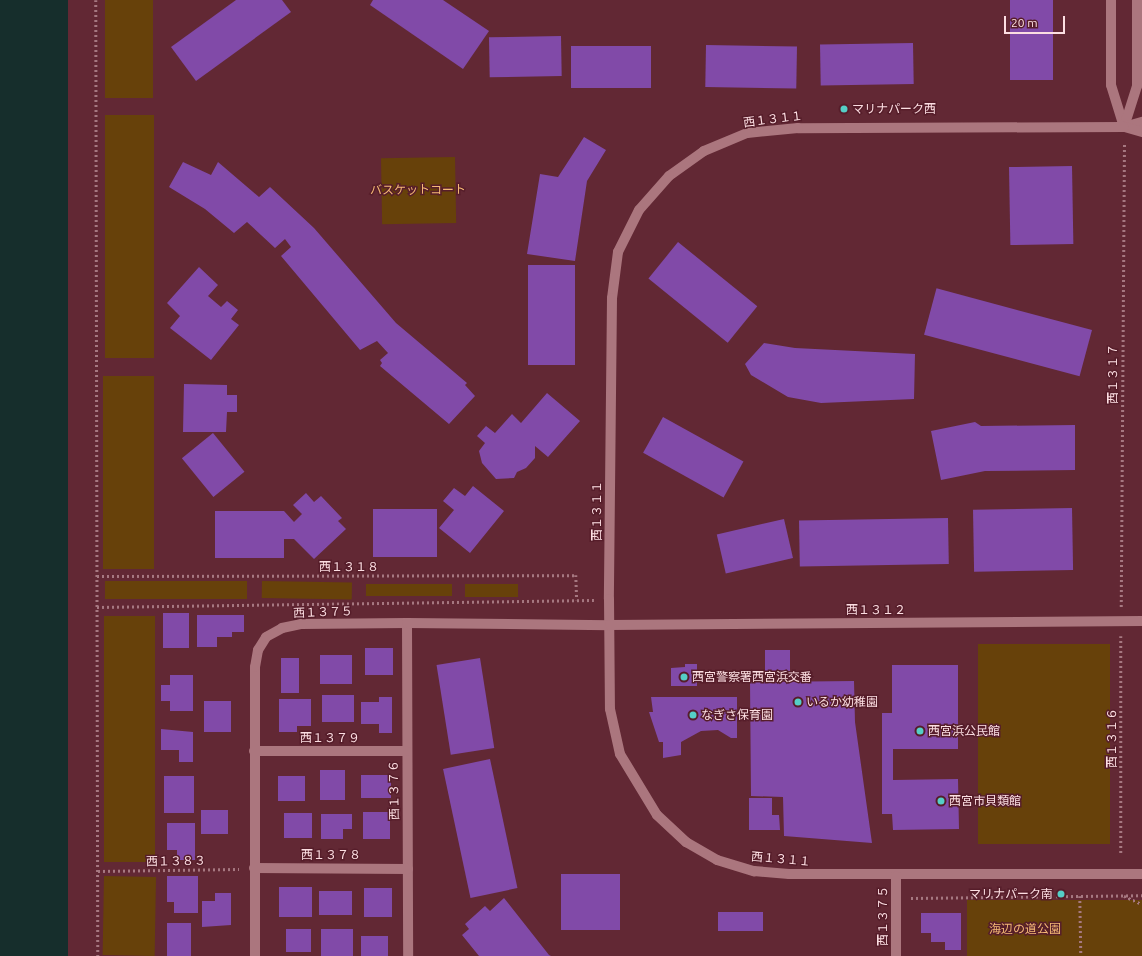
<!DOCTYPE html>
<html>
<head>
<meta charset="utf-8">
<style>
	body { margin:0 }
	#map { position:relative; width:1142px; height:956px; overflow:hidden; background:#622834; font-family:Ubuntu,"Noto Sans JP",sans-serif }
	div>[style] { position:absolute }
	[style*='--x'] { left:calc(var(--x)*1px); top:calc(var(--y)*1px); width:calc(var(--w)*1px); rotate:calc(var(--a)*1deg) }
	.green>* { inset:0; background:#67410a; transform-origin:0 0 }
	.water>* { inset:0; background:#162e2c; transform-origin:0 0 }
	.building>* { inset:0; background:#814aa8; transform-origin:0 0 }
	.path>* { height:2.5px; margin-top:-1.25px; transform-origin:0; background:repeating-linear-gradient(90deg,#a67881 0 2px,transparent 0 5px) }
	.minor>* { height:10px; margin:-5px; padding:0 5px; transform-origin:5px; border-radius:5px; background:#ab767e }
	.dots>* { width:11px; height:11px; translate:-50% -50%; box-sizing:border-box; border:2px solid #561d2a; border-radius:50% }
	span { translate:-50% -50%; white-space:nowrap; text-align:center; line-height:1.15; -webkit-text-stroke:3px #561d2a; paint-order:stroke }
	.poi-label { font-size:12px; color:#fcdee2 }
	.left { translate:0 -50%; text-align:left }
	.right { translate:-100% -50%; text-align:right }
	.street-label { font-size:12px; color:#fcdee2 }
	.park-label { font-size:12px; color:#f4b975 }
	.scale { position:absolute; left:1004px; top:16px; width:61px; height:18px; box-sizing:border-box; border:2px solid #fcdee2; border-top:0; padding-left:5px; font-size:12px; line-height:14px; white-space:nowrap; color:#fcdee2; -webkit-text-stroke:3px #561d2a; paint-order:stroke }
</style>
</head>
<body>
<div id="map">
	<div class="green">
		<i style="left:105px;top:0;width:48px;height:98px"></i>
		<i style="left:105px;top:115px;width:49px;height:243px"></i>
		<i style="left:455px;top:157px;width:66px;height:74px;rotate:89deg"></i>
		<i style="left:103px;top:376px;width:51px;height:193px"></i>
		<i style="left:247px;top:581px;width:18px;height:142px;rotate:90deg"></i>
		<i style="left:262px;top:581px;width:90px;height:17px;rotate:1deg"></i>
		<i style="left:366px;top:584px;width:86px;height:12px"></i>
		<i style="left:465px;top:584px;width:53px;height:13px"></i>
		<i style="left:104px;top:616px;width:51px;height:246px"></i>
		<i style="left:978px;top:644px;width:132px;height:200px"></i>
		<i style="left:156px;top:877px;width:79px;height:52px;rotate:91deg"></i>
		<i style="left:1142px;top:900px;width:56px;height:175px;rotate:90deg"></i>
	</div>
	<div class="water">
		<i style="left:0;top:0;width:68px;height:956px"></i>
	</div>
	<div class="building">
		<i style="clip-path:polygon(236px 0,282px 0,291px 12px,196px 81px,171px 47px)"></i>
		<i style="clip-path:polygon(373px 0,443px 0,489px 31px,463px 69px,370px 5px)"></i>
		<i style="left:1010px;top:0;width:43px;height:80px"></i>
		<i style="left:561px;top:36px;width:40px;height:72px;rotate:89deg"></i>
		<i style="left:913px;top:43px;width:41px;height:93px;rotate:89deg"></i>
		<i style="left:706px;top:45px;width:91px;height:42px;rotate:1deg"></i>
		<i style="left:571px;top:46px;width:80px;height:42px"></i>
		<i style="clip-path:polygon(584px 137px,606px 150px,587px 181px,575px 261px,527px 254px,540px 174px,558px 177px)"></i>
		<i style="clip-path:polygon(183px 162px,211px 175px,218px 162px,259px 197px,270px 187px,314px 228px,396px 323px,467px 383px,465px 385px,475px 396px,449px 424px,380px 366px,382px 363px,380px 360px,388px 353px,377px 341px,360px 350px,281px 256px,291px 247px,285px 239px,275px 248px,247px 222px,234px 233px,205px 209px,169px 187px)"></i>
		<i style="left:1072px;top:166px;width:78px;height:63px;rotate:89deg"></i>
		<i style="left:678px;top:242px;width:102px;height:47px;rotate:39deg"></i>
		<i style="left:528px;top:265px;width:47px;height:100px"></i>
		<i style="clip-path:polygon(199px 267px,218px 285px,208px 296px,221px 307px,227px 301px,238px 310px,231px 319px,239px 325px,211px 360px,170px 328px,180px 316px,167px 303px)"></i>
		<i style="left:1092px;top:330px;width:48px;height:161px;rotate:105deg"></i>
		<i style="clip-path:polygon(764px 343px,795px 348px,915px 354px,914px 399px,821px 403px,788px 397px,751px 375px,745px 364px)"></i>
		<i style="clip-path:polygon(184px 384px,227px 385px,227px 395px,237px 395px,237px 412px,227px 412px,226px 432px,183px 432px)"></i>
		<i style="clip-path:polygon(547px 393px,580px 421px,548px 457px,535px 446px,535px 458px,526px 468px,517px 472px,514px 478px,496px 479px,482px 463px,479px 451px,485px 443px,477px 436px,486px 426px,495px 433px,512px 414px,521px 423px)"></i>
		<i style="left:663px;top:417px;width:92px;height:41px;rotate:29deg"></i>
		<i style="clip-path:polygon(975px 422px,981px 426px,1075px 425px,1075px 470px,985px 471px,941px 480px,931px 431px)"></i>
		<i style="left:213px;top:433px;width:50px;height:40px;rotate:51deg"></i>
		<i style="clip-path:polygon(473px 486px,504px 511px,470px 553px,439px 528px,454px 510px,443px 501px,454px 488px,465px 496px)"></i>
		<i style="clip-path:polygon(306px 493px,314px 502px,321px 496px,342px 518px,338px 521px,346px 529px,314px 559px,294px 539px,284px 539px,284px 558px,215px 558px,215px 511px,284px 511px,294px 522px,302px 514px,293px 505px)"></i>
		<i style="left:1072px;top:508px;width:62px;height:99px;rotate:89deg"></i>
		<i style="left:373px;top:509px;width:64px;height:48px"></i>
		<i style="left:948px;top:518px;width:46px;height:149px;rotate:89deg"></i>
		<i style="left:784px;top:519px;width:40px;height:69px;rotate:77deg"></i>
		<i style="left:163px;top:613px;width:26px;height:35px"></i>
		<i style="clip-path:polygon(197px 615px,244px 615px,244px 632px,232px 632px,232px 637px,217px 637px,217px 647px,197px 647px)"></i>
		<i style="left:365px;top:648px;width:28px;height:27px"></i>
		<i style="left:765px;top:650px;width:25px;height:24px"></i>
		<i style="left:320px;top:655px;width:32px;height:29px"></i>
		<i style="left:281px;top:658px;width:18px;height:35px"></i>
		<i style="left:480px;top:658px;width:91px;height:44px;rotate:81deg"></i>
		<i style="clip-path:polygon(685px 664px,697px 664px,697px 686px,671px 686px,671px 668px,685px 667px)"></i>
		<i style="clip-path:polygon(892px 665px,958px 665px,958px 749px,893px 749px,893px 780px,958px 779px,959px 829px,893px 830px,892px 814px,882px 814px,882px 713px,892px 713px)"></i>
		<i style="clip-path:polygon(170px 675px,193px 675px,193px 711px,170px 711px,170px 701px,161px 701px,161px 685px,170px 685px)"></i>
		<i style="clip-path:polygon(854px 681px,855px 722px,872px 843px,784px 836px,783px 797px,751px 796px,750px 682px)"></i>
		<i style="left:322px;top:695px;width:32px;height:27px"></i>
		<i style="clip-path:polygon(379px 697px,392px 697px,392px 733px,379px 733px,379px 724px,361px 724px,361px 702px,379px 702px)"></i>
		<i style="clip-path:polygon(651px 697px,737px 697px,737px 738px,731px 738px,718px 730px,701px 731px,681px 742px,681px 755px,663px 758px,663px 742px,659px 742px,649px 712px,653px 712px)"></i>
		<i style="clip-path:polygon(279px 699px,311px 699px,311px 726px,297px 726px,297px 732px,279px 732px)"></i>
		<i style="left:204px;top:701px;width:27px;height:31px"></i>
		<i style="clip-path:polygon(161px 729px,193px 732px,193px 762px,179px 762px,179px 750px,161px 750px)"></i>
		<i style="left:490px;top:759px;width:132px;height:48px;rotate:78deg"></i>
		<i style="left:320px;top:770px;width:25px;height:30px"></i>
		<i style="left:361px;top:775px;width:30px;height:23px"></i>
		<i style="left:164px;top:776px;width:30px;height:37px"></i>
		<i style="left:278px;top:776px;width:27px;height:25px"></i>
		<i style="clip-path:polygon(749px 798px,772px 798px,772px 815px,779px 815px,780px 830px,749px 830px)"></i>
		<i style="left:228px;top:810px;width:24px;height:27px;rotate:90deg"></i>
		<i style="left:363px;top:812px;width:27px;height:27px"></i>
		<i style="left:284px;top:813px;width:28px;height:25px"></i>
		<i style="clip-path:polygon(321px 814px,352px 814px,352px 829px,343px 829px,343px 839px,321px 839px)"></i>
		<i style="clip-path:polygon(167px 823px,195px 823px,195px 860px,177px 860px,177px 850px,167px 850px)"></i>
		<i style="left:561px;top:874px;width:59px;height:56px"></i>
		<i style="clip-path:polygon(167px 876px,198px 876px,198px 913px,174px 913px,174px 902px,167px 902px)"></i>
		<i style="left:279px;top:887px;width:33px;height:30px"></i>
		<i style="left:364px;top:888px;width:28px;height:29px"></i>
		<i style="left:319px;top:891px;width:33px;height:24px"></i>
		<i style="clip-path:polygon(215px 893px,231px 893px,231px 925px,202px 927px,202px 901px,215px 901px)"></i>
		<i style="clip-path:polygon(504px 898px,549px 955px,551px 956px,479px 956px,462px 935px,469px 929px,465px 924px,485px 906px,490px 911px)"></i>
		<i style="left:718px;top:912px;width:45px;height:19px"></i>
		<i style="clip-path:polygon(921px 913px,961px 913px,961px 950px,945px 950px,945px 942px,931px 942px,931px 933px,921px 933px)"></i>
		<i style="left:167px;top:923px;width:24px;height:33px"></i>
		<i style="left:286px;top:929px;width:25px;height:23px"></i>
		<i style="left:321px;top:929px;width:32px;height:27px"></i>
		<i style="left:361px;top:936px;width:27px;height:20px"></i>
	</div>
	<div class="path">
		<i style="--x:96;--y:0;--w:956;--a:89.88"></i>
		<i style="--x:97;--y:576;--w:479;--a:-0.1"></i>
		<i style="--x:576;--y:575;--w:25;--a:88"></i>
		<i style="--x:97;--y:607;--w:497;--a:-0.8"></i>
		<i style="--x:1121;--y:607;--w:465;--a:-89.6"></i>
		<i style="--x:1121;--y:636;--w:219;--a:90"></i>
		<i style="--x:98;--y:871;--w:141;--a:-0.8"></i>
		<i style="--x:1080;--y:896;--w:60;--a:89"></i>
		<i style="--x:1124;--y:896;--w:20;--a:24"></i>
		<i style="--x:911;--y:898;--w:231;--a:-0.7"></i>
	</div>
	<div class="minor">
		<i style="--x:1111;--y:0;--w:85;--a:90"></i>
		<i style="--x:1111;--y:85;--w:44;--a:72.8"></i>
		<i style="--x:1124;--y:127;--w:43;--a:-72.4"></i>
		<i style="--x:1137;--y:86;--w:86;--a:-90"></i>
		<i style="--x:1124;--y:127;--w:19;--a:-16"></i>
		<i style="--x:1142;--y:132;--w:19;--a:-164"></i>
		<i style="--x:1124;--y:127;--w:326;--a:179.8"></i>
		<i style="--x:798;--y:128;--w:51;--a:174.4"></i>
		<i style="--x:747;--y:133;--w:47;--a:157.3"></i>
		<i style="--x:704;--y:151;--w:43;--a:144.5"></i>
		<i style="--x:669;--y:176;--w:45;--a:131.4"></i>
		<i style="--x:639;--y:210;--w:47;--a:116.6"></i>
		<i style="--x:618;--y:252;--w:46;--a:97.4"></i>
		<i style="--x:612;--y:298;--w:301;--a:90.6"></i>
		<i style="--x:609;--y:599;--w:110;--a:89.5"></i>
		<i style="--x:610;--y:709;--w:46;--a:77.5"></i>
		<i style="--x:620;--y:754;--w:71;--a:58.8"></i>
		<i style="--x:657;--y:815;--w:40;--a:43"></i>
		<i style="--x:686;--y:842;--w:36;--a:30"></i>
		<i style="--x:717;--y:860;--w:39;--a:17"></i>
		<i style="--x:754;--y:871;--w:35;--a:5"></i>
		<i style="--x:789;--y:874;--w:353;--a:0"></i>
		<i style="--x:407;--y:623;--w:333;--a:89.8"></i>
		<i style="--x:254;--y:751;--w:152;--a:0"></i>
		<i style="--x:254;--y:868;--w:154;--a:0.4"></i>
		<i style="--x:255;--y:956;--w:289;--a:-90"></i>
		<i style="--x:255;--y:667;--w:17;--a:-80"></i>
		<i style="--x:258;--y:650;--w:15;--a:-58"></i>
		<i style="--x:266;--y:637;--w:18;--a:-29"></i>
		<i style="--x:282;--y:628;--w:19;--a:-12"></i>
		<i style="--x:301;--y:624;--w:106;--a:-0.5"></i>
		<i style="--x:407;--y:623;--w:203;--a:0.6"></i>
		<i style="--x:610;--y:625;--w:532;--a:-0.43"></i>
		<i style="--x:896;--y:956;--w:80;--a:-90"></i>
	</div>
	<div class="dots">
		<i style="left:844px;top:109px;background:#55cec6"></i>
		<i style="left:684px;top:677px;background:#55cec6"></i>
		<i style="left:798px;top:702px;background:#55cec6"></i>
		<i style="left:693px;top:715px;background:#55cec6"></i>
		<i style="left:920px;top:731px;background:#55cec6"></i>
		<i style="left:941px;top:801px;background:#55cec6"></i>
		<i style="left:1061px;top:894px;background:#55cec6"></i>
	</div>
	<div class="poi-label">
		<span class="left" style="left:852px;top:109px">マリナパーク西</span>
		<span class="left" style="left:692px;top:677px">西宮警察署西宮浜交番</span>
		<span class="left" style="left:806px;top:702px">いるか幼稚園</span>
		<span class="left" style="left:701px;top:715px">なぎさ保育園</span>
		<span class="left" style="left:928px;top:731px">西宮浜公民館</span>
		<span class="left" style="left:949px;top:801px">西宮市貝類館</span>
		<span class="right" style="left:1053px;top:894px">マリナパーク南</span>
	</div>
	<div class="street-label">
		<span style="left:773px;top:119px;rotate:-7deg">西１３１１</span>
		<span style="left:1113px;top:374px;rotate:-90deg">西１３１７</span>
		<span style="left:597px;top:511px;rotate:-90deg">西１３１１</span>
		<span style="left:349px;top:567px">西１３１８</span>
		<span style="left:876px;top:610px">西１３１２</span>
		<span style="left:323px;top:612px;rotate:-2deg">西１３７５</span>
		<span style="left:330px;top:738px">西１３７９</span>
		<span style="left:1112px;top:738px;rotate:-90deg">西１３１６</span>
		<span style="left:394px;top:790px;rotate:-91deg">西１３７６</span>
		<span style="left:331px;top:855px">西１３７８</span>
		<span style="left:781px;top:859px;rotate:5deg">西１３１１</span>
		<span style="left:176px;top:861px;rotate:-1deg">西１３８３</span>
		<span style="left:883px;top:916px;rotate:-90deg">西１３７５</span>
	</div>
	<div class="park-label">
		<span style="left:418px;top:190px">バスケットコート</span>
		<span style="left:1025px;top:929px">海辺の道公園</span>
	</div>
	<div class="scale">20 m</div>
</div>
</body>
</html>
